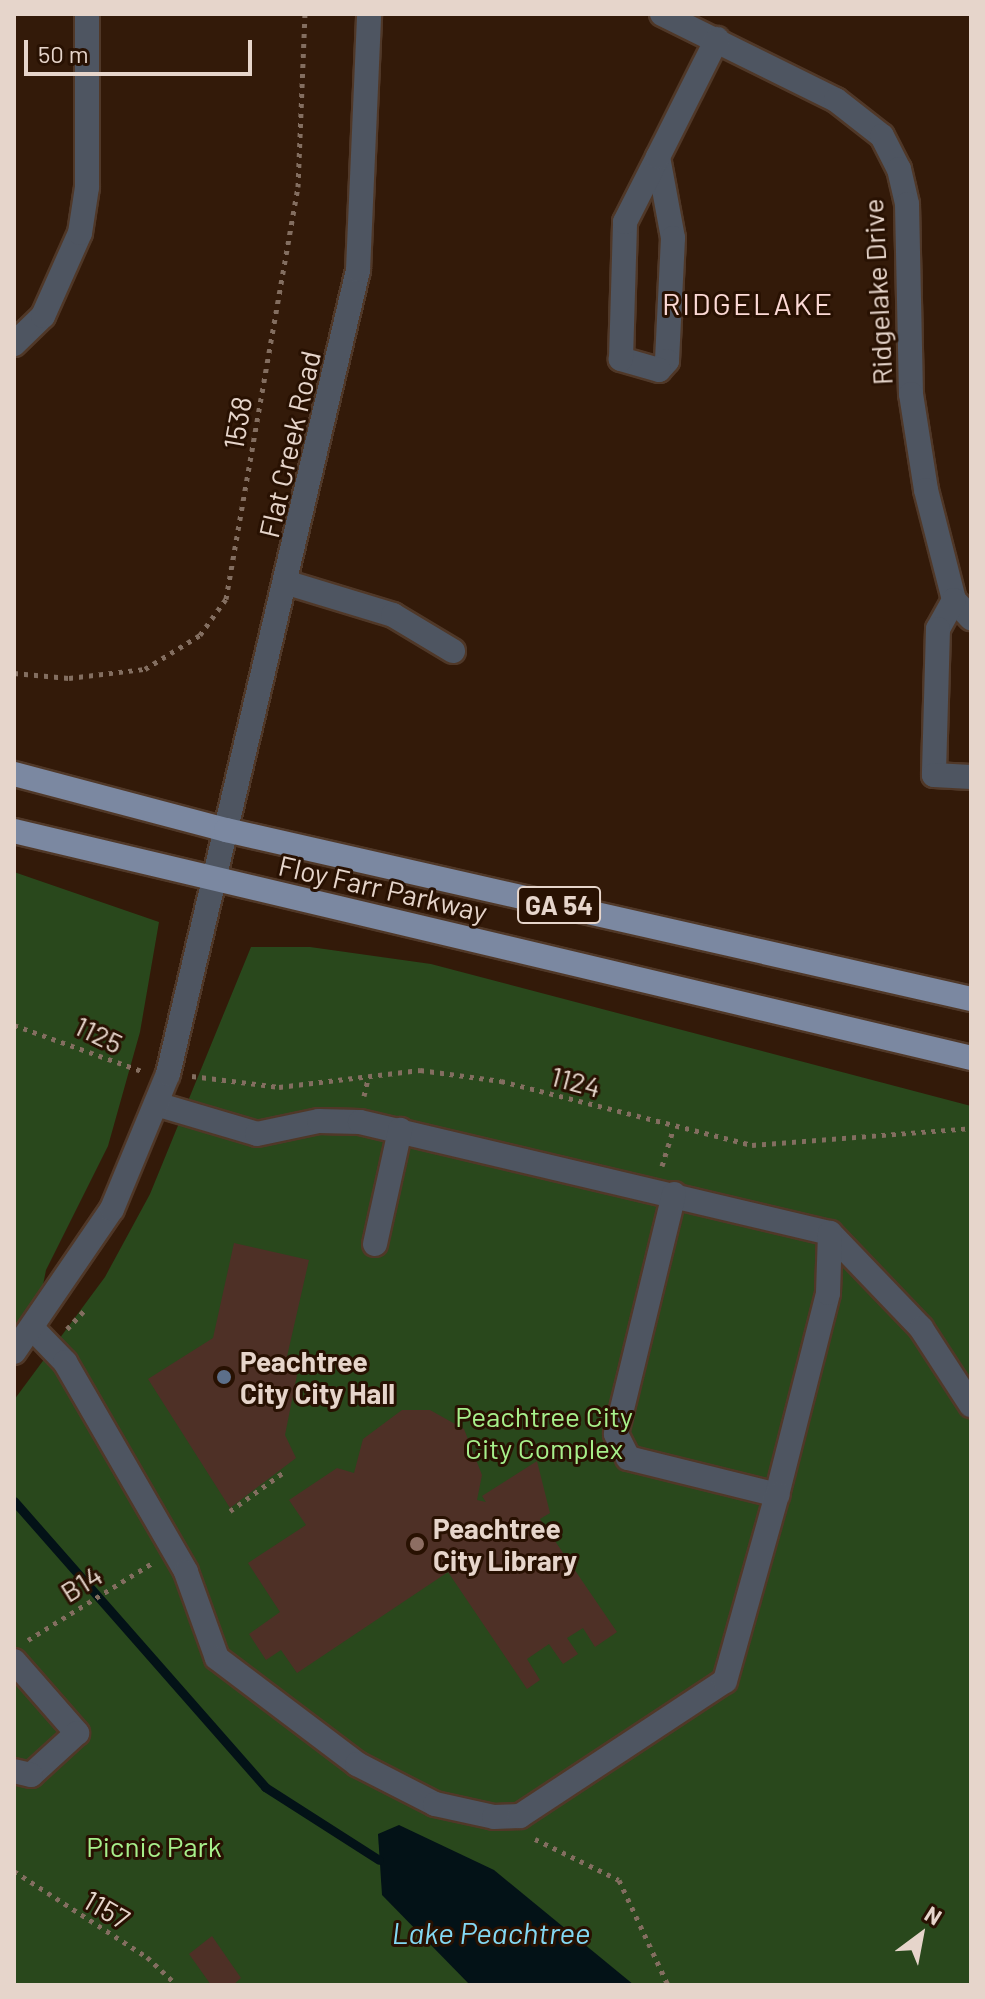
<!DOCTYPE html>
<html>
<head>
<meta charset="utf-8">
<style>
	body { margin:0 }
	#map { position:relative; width:985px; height:1999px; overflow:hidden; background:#331a09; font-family:Barlow,sans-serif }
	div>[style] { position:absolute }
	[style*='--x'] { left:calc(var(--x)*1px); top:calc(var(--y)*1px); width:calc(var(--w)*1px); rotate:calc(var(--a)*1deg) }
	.green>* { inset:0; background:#29481c }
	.water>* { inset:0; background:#031217 }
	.stream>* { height:9px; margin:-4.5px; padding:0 4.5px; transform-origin:4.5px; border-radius:4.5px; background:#031217 }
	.building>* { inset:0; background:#4e3026 }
	.path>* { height:5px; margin-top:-2.5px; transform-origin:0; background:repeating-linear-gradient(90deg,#836e60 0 4px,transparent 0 10px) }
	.roads { filter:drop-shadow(2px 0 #503828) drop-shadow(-2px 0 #503828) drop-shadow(0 2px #503828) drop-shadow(0 -2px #503828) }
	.minor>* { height:24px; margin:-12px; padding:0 12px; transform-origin:12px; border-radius:12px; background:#4e5561 }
	.major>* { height:24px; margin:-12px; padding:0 12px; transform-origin:12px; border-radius:12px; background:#7b88a1 }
	.dots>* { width:22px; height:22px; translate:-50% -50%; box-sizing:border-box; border:4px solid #281102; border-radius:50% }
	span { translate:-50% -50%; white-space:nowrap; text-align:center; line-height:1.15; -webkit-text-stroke:6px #281102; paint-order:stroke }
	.shield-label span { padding:2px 6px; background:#281102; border:2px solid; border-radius:6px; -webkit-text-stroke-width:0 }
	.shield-label { font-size:26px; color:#e6d5cb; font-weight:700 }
	.street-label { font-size:28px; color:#e6d5cb }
	.poi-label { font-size:28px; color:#e6d5cb; font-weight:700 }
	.left { translate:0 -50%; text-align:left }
	.park-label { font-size:28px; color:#a7f08b }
	.neighbourhood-label { font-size:30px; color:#fcd9d5; letter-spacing:2px }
	.water-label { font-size:30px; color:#83d8f3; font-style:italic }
	.frame { position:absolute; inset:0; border:16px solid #e6d5cb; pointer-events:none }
	.north { position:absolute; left:881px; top:1895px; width:80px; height:80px; -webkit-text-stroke:6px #281102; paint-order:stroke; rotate:32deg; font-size:22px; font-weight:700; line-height:32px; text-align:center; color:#e6d5cb }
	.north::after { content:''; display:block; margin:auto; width:28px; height:36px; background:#e6d5cb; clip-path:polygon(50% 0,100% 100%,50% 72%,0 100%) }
	.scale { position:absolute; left:24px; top:40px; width:228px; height:36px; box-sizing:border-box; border:4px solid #e6d5cb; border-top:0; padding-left:10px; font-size:24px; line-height:28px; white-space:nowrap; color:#e6d5cb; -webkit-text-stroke:6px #281102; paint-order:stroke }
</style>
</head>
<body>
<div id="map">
	<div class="green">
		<i style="clip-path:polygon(14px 872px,159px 922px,140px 1032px,108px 1146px,46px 1270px,34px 1330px,14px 1351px)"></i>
		<i style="clip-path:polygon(251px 947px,310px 947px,431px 964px,971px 1106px,971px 1985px,14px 1985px,14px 1400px,105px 1277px,150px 1194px)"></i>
	</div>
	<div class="water">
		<i style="clip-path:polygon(399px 1825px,494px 1870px,634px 1985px,470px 1985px,382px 1895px,378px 1834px)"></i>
	</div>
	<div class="stream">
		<i style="--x:14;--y:1501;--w:381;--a:48.7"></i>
		<i style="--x:265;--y:1787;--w:135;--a:32.6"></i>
	</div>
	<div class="building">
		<i style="clip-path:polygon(234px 1243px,309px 1260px,286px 1361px,297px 1375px,285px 1435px,296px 1458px,230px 1508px,148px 1379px,213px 1338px)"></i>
		<i style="clip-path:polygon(402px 1410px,430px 1410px,464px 1429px,482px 1475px,477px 1500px,486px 1502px,482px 1496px,537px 1461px,550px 1513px,540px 1519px,617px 1632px,595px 1647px,583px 1628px,567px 1638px,578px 1654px,563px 1664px,549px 1644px,527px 1659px,540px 1680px,527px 1689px,448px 1572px,297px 1673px,281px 1650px,266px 1660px,249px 1634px,280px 1612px,248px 1563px,306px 1525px,289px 1500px,337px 1468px,354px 1473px,363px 1439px)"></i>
		<i style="clip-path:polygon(212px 1936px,241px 1978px,233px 1985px,211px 1985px,189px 1954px)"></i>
	</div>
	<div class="path">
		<i style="--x:14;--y:673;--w:55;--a:5.2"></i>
		<i style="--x:69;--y:678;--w:77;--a:-6.8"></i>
		<i style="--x:145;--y:669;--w:65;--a:-31.7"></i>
		<i style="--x:200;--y:635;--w:44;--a:-54.2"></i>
		<i style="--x:226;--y:599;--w:418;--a:-80.1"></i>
		<i style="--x:298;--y:187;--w:173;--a:-87.7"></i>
		<i style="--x:14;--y:1025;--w:136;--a:19.8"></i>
		<i style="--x:192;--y:1076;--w:88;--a:7.2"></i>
		<i style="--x:279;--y:1087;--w:142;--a:-6.9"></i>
		<i style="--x:420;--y:1070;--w:82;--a:7.7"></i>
		<i style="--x:501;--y:1081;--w:259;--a:14.3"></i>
		<i style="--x:752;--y:1145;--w:220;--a:-4.4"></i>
		<i style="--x:364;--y:1096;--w:18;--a:-77"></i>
		<i style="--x:662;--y:1166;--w:39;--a:-73"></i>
		<i style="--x:67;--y:1329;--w:25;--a:-47"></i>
		<i style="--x:230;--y:1511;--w:67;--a:-35.8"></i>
		<i style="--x:28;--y:1640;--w:146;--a:-31.8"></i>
		<i style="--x:535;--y:1839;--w:93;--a:26"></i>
		<i style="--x:619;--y:1880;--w:116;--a:65"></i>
		<i style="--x:14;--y:1871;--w:158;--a:32.9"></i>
		<i style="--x:147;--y:1957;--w:41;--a:43"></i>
	</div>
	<div class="roads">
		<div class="minor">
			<i style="--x:662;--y:14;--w:194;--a:26.3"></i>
			<i style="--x:836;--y:100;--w:58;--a:38"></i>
			<i style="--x:882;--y:136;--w:37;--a:63"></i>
			<i style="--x:899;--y:169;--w:36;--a:77"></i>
			<i style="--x:907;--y:204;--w:190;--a:88.8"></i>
			<i style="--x:911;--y:394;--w:97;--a:81.1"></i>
			<i style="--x:926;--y:490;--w:114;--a:75.7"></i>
			<i style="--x:954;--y:600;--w:25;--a:47"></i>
			<i style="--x:658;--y:157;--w:82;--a:79.5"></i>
			<i style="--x:673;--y:238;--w:123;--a:92.8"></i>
			<i style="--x:667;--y:361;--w:12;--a:132"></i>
			<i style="--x:659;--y:370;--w:40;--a:-164"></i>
			<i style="--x:621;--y:359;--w:137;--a:-88.3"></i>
			<i style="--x:625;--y:222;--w:73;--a:-63.1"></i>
			<i style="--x:658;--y:157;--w:132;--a:-63.4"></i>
			<i style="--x:14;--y:344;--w:40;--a:-44"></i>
			<i style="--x:43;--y:316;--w:91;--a:-66"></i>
			<i style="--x:80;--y:233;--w:47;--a:-81.3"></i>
			<i style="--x:87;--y:187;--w:173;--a:-90"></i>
			<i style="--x:288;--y:583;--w:110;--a:16.9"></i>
			<i style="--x:393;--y:615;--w:70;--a:31"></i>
			<i style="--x:954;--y:600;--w:33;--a:119"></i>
			<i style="--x:938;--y:629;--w:146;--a:91.6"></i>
			<i style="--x:934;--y:775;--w:37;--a:3"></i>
			<i style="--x:156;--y:1104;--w:105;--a:16.5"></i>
			<i style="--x:257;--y:1134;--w:63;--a:-11.8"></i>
			<i style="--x:319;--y:1121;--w:41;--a:1.4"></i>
			<i style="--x:360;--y:1122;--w:483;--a:13.3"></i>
			<i style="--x:830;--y:1233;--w:132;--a:46.2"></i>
			<i style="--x:921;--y:1328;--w:92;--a:57"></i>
			<i style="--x:674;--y:1194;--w:247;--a:103.6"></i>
			<i style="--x:616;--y:1434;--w:27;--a:63"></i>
			<i style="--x:628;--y:1458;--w:154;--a:13.9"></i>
			<i style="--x:777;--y:1495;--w:208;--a:-75.8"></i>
			<i style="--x:828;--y:1293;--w:60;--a:-88.1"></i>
			<i style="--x:375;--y:1244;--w:117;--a:-77.6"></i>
			<i style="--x:34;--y:1330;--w:45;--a:45.9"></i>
			<i style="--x:65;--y:1362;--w:242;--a:60"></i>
			<i style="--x:186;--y:1572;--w:91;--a:70.2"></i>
			<i style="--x:217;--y:1658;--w:176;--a:37.1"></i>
			<i style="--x:357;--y:1764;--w:88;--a:27.1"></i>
			<i style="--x:435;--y:1804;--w:60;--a:12.4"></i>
			<i style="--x:494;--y:1817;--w:26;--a:-2"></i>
			<i style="--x:520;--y:1816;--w:245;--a:-33.4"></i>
			<i style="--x:725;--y:1681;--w:193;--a:-74.4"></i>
			<i style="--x:14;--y:1352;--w:173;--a:-55.6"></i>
			<i style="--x:112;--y:1209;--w:146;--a:-67.5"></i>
			<i style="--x:168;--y:1074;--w:826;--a:-76.7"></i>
			<i style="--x:358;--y:270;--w:256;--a:-87.5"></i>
			<i style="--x:14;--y:1661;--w:96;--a:48.8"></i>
			<i style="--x:77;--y:1733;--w:62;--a:137.6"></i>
			<i style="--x:31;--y:1775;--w:17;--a:-167"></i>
		</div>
		<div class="major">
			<i style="--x:14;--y:774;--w:219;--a:14.8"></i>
			<i style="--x:226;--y:830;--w:764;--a:12.78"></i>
			<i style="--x:14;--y:831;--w:984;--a:13.34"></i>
		</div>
	</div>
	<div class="dots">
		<i style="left:224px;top:1377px;background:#5c6f8a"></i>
		<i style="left:417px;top:1544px;background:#8d6e63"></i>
	</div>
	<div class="shield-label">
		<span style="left:559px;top:905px">GA 54</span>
	</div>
	<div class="street-label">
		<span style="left:877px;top:292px;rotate:-93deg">Ridgelake Drive</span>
		<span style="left:237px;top:423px;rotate:-80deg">1538</span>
		<span style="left:289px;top:444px;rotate:-77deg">Flat Creek Road</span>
		<span style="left:383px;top:888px;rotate:13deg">Floy Farr Parkway</span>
		<span style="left:99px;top:1034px;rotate:26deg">1125</span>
		<span style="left:576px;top:1081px;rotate:15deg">1124</span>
		<span style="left:81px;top:1583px;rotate:-32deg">B14</span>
		<span style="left:107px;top:1909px;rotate:30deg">1157</span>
	</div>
	<div class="poi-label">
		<span class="left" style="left:240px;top:1377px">Peachtree<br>City City Hall</span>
		<span class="left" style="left:433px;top:1544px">Peachtree<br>City Library</span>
	</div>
	<div class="park-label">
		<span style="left:544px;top:1432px">Peachtree City<br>City Complex</span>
		<span style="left:154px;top:1846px">Picnic Park</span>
	</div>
	<div class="neighbourhood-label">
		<span style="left:748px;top:303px">RIDGELAKE</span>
	</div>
	<div class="water-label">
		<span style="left:491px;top:1932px">Lake Peachtree</span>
	</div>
	<div class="frame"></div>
	<div class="north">N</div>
	<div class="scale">50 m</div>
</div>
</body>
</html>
